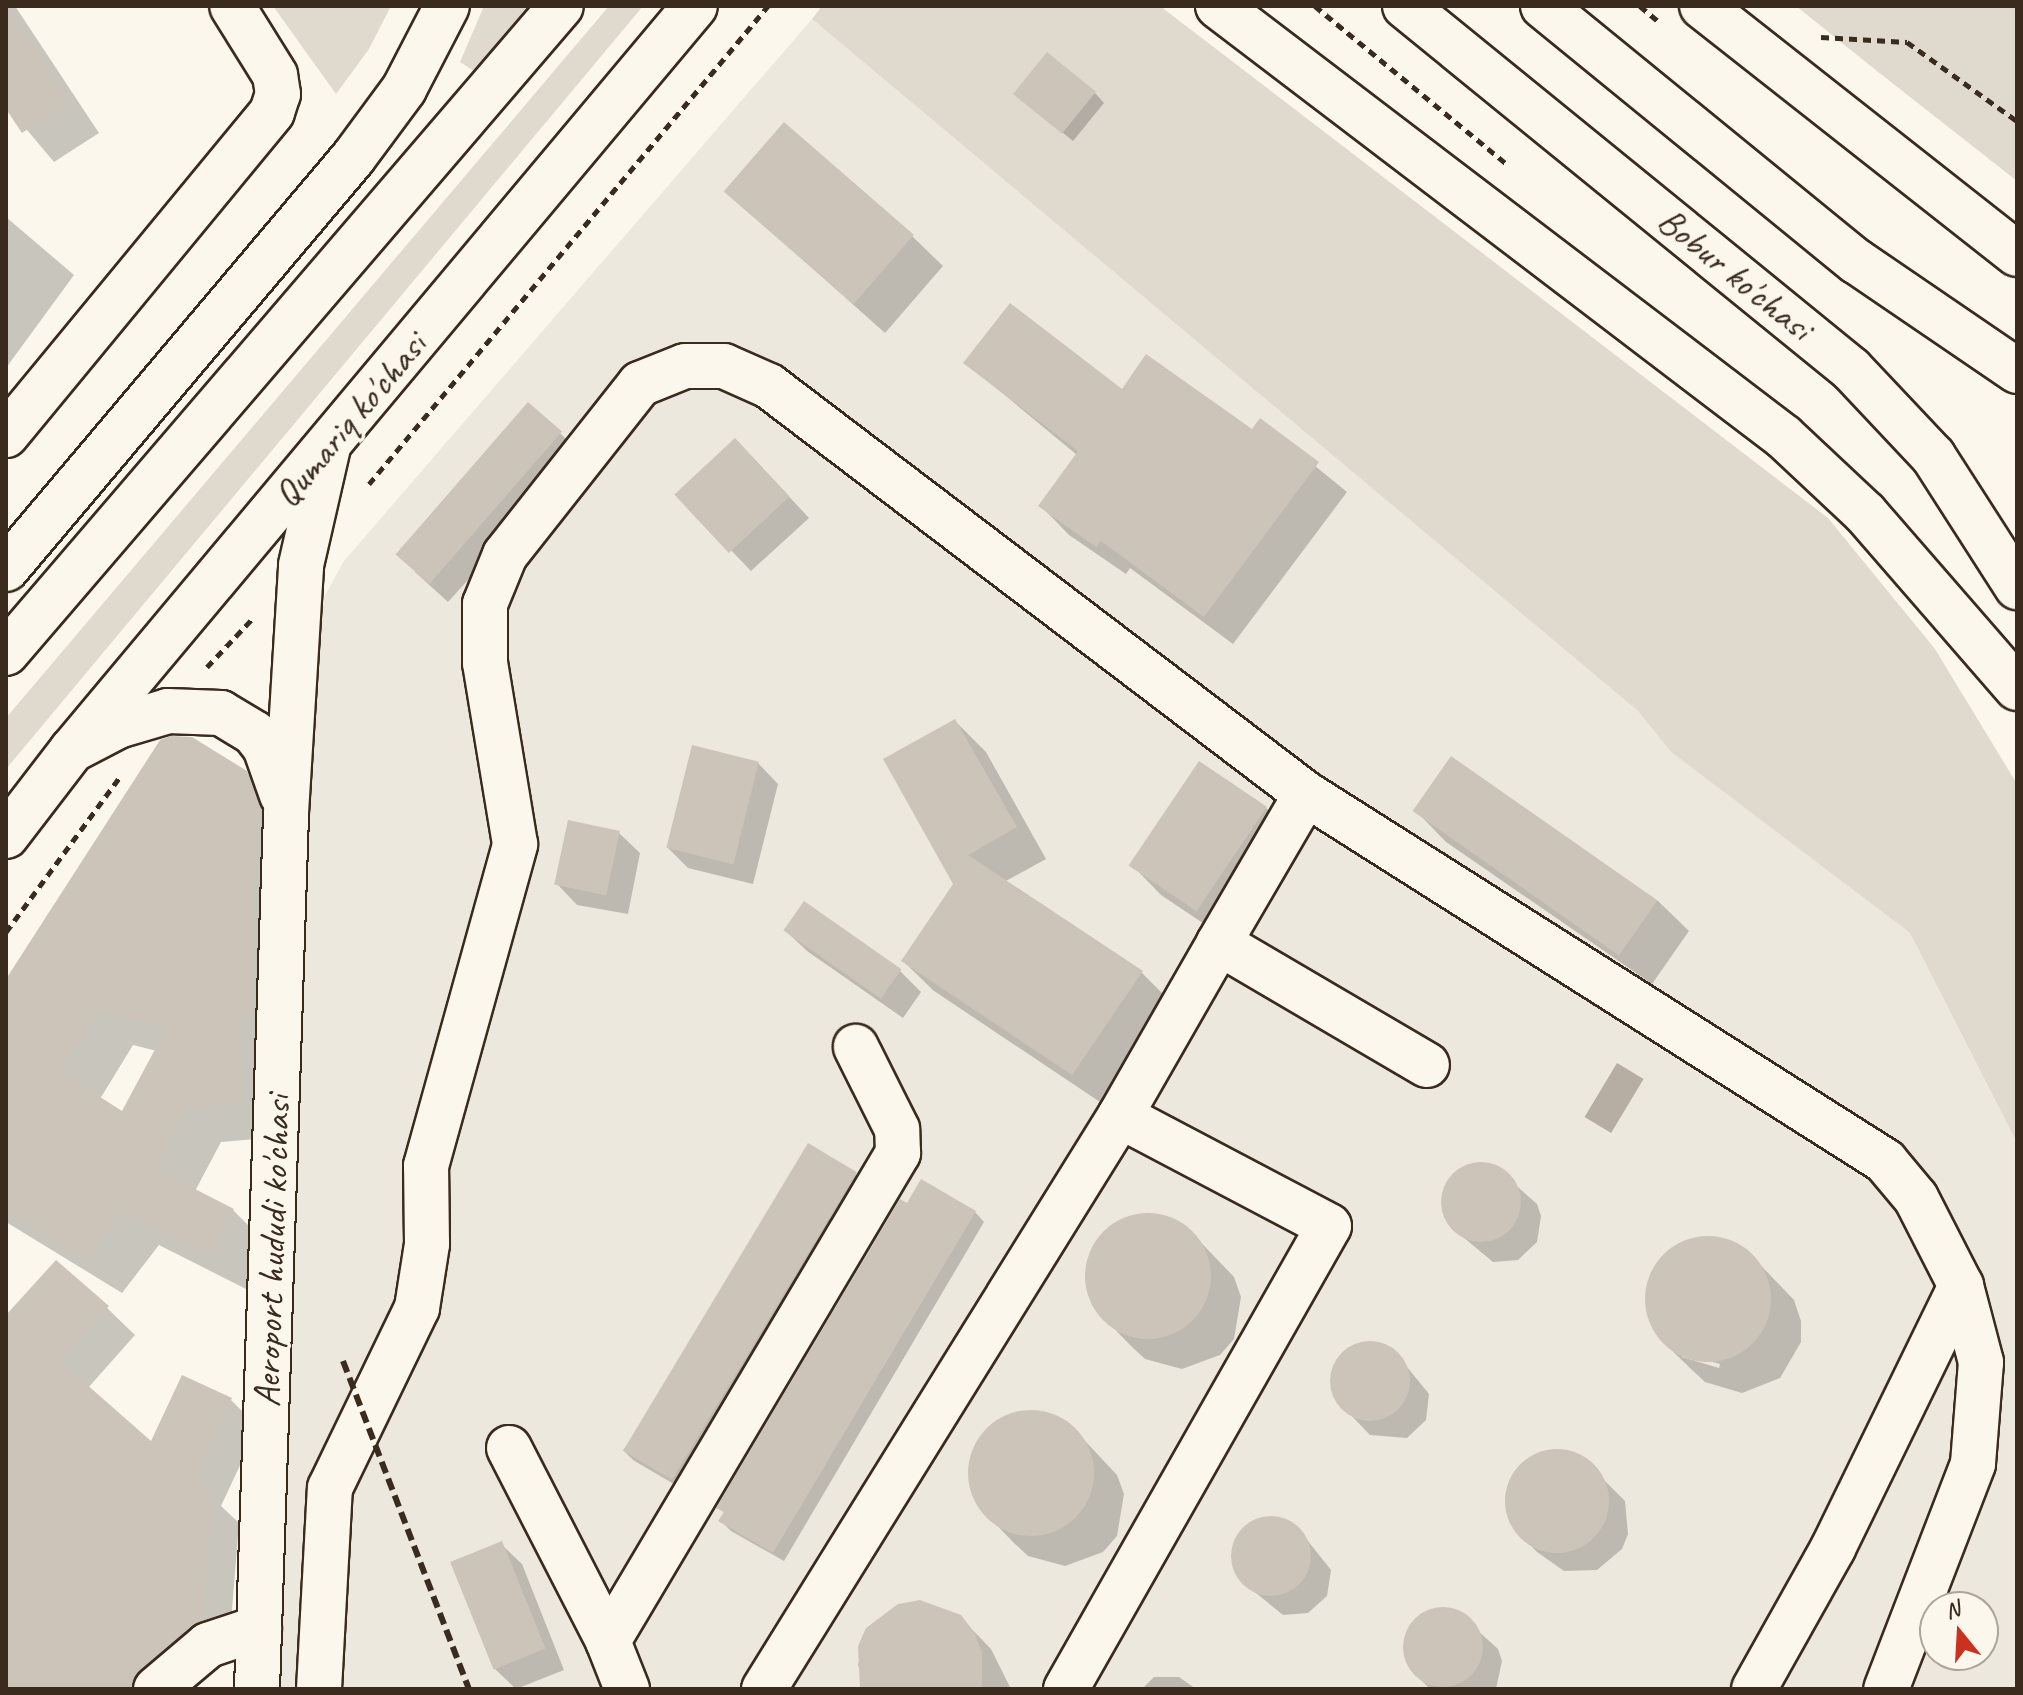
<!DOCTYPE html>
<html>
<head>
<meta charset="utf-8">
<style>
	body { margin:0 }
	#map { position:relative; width:2023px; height:1695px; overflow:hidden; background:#fbf7ec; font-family:Caveat,sans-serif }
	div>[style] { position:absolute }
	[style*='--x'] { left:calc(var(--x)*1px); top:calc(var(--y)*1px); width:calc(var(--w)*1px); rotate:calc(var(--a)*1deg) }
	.built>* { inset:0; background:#ede8dd }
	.green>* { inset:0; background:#dfd9ce }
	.water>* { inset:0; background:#b6aea2; transform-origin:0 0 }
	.shadow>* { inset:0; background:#0003 }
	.building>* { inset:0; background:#ccc4b9; transform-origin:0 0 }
	.round { border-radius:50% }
	.path>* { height:5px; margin-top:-2.5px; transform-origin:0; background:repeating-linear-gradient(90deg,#3b2a1e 0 8px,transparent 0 14px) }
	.roads { filter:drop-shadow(2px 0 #3b2a1e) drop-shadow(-2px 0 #3b2a1e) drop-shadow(0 2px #3b2a1e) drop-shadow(0 -2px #3b2a1e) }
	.minor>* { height:44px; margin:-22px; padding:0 22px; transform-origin:22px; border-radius:22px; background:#fbf7ec }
	.major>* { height:44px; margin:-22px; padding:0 22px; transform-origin:22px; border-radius:22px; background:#fbf7ec }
	.rail>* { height:6px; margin-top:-3px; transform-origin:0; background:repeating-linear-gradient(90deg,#3b2a1e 0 12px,transparent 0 18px) }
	span { translate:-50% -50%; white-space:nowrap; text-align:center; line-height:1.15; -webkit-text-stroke:7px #fbf7ec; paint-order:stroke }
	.street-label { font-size:38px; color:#3b2a1e }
	.frame { position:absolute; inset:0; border:8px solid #3b2a1e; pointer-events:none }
	.north { position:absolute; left:1919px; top:1591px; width:80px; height:80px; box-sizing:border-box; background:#fbf7ec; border:2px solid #aea59a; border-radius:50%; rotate:342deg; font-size:22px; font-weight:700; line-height:32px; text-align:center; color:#3b2a1e }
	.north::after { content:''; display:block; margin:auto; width:28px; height:36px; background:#c8321e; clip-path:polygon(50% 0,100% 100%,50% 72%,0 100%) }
</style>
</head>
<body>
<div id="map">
	<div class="built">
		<i style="clip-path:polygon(evenodd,812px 19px,1638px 711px,1671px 752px,1910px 933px,2017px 1143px,2017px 1689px,280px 1689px,311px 770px,322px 601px,344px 561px,812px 19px,1935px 1607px,1983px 1607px,1983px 1655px,1935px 1655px,1935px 1607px)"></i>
	</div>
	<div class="green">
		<i style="clip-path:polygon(273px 6px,391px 6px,369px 49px,336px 94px)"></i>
		<i style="clip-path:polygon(484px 6px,539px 6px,480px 75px,460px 62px)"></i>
		<i style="clip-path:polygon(609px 6px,643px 6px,6px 769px,6px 718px)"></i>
		<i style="clip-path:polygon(822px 6px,1160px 6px,1828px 518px,1935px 649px,2017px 784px,2017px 1143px,1910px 933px,1671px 752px,1638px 711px,812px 19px)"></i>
		<i style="clip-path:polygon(1796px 6px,2017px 6px,2017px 181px,1877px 71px)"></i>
	</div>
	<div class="water">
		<i style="left:1617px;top:1063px;width:31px;height:63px;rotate:31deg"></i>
	</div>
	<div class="shadow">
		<i style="clip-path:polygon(6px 6px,15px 6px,99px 133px,54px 162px,6px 105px)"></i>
		<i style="clip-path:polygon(1095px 93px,1104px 103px,1073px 141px,1026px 103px)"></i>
		<i style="clip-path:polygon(727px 192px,912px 236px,943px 266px,885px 333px)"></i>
		<i style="clip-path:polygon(6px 217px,74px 275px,6px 368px)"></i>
		<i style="clip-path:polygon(966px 363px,1122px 392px,1252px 432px,1260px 421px,1347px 492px,1233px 644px,1130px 568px,1126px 574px,1069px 535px,1041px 506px,1077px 455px)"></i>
		<i style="clip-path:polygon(529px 404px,582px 454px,448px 602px,415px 572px)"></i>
		<i style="clip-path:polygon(756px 461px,809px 518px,751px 571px,677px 494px)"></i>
		<i style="clip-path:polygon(955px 721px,986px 752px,1046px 859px,1004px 882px,1142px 973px,1172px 1003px,1103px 1104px,934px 991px,903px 961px,955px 884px)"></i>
		<i style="clip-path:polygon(1452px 759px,1658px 901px,1689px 931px,1652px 984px,1446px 842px,1416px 811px)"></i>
		<i style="clip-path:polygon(758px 763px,778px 784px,753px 884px,688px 868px,667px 847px)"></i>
		<i style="clip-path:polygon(evenodd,246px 772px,281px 808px,277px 1137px,221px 1142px,195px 1191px,233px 1210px,268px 1245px,246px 1289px,159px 1245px,122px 1293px,6px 1222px,6px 987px,246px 772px,133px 1045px,157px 1051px,123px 1114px,100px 1099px,133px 1045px)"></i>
		<i style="clip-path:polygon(1266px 808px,1297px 839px,1228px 940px,1161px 895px,1131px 864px)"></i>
		<i style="clip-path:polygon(619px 833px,640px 853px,628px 914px,577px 905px,557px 884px)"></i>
		<i style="clip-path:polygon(786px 931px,900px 971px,921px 992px,903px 1018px,807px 951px)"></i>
		<i style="clip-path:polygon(1469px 1166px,1494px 1166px,1537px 1204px,1541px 1216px,1537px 1242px,1518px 1260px,1493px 1262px,1451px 1227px,1444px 1192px)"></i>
		<i style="clip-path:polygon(856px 1174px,866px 1184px,684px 1490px,633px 1460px,623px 1450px)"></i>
		<i style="clip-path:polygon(907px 1206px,975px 1212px,984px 1222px,784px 1561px,731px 1531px,721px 1521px,725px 1514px,719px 1507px)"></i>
		<i style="clip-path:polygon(1149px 1214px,1188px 1229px,1234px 1277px,1241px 1297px,1234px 1339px,1220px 1355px,1182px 1369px,1145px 1359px,1131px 1346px,1100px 1314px,1087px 1278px,1097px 1241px,1128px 1218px)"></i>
		<i style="clip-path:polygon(evenodd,1708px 1238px,1748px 1252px,1794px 1300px,1801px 1321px,1801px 1342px,1780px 1378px,1742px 1393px,1705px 1382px,1691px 1369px,1659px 1338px,1646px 1301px,1657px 1265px,1688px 1241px,1708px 1238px,1682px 1353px,1720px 1364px,1719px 1368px,1682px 1357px,1682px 1353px)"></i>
		<i style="clip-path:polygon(107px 1308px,135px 1335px,88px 1388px,152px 1444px,231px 1400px,258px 1427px,221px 1506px,239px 1523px,229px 1648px,148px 1689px,6px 1689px,6px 1318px)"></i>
		<i style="clip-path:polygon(1370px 1342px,1394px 1351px,1429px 1394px,1426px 1420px,1407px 1438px,1370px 1435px,1349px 1413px,1331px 1382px,1346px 1350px)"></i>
		<i style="clip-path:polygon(1032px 1411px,1071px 1426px,1117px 1475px,1124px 1494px,1117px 1536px,1103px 1552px,1065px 1566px,1028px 1556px,1014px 1543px,983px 1511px,970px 1475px,980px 1438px,1011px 1415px)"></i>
		<i style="clip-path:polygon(1564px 1451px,1580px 1456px,1625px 1501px,1628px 1534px,1622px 1549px,1597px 1570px,1564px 1571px,1537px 1552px,1516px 1530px,1507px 1499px,1510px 1483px,1532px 1458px)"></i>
		<i style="clip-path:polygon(1259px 1520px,1296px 1526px,1331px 1570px,1327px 1596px,1308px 1613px,1283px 1615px,1241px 1581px,1234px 1545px)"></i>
		<i style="clip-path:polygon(501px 1544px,522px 1564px,564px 1670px,516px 1689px,495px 1669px)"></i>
		<i style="clip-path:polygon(1431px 1611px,1456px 1611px,1498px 1649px,1502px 1661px,1496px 1689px,1430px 1689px,1413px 1672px,1406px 1637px)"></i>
		<i style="clip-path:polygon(960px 1617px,991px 1649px,1011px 1689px,866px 1689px,858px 1665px,868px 1629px)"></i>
		<i style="clip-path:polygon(1154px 1677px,1179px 1677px,1196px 1689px,1142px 1689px)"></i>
	</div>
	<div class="building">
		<i style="clip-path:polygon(6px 6px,70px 101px,22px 133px,6px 109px)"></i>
		<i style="left:1047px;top:52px;width:63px;height:54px;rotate:39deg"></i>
		<i style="left:784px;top:122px;width:172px;height:92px;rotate:41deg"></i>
		<i style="clip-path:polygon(1010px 303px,1122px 389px,1146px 354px,1252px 429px,1260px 418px,1319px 462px,1204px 617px,1101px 541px,1096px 547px,1038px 506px,1078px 451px,963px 363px)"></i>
		<i style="left:528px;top:402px;width:45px;height:202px;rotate:41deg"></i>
		<i style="left:735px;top:438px;width:80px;height:83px;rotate:47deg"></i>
		<i style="clip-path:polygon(955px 719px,1017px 827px,968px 855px,1143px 971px,1072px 1075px,901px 961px,953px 884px,883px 759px)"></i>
		<i style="clip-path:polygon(evenodd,171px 736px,192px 737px,247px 771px,261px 808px,253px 833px,260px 837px,254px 872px,252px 1018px,238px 1018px,243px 1103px,187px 1108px,154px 1168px,234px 1209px,211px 1255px,123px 1212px,86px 1260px,6px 1210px,6px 979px,160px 740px,171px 736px,99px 1012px,167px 1027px,122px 1111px,61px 1072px,99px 1012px)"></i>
		<i style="left:692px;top:745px;width:69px;height:106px;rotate:14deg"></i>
		<i style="left:1451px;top:756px;width:252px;height:67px;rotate:35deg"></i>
		<i style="left:1199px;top:761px;width:82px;height:126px;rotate:34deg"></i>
		<i style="left:568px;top:820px;width:53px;height:66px;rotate:12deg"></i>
		<i style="left:804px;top:901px;width:119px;height:36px;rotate:35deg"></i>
		<i style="left:808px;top:1143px;width:57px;height:359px;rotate:31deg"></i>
		<i class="round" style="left:1441px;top:1162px;width:80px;height:80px"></i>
		<i style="clip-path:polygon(921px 1179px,976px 1211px,773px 1553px,718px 1521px,724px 1512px,716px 1508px,900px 1199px,907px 1203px)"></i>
		<i class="round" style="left:1085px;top:1213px;width:126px;height:126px"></i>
		<i class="round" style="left:1645px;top:1236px;width:126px;height:126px"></i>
		<i style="clip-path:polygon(56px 1260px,109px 1306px,60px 1361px,151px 1441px,182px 1375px,232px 1398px,195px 1479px,212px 1494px,203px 1620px,140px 1670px,130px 1689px,6px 1689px,6px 1315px)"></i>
		<i class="round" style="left:1330px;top:1341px;width:80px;height:80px"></i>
		<i class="round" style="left:968px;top:1410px;width:126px;height:126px"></i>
		<i class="round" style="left:1505px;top:1449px;width:104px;height:104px"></i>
		<i class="round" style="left:1231px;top:1516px;width:80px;height:80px"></i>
		<i style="left:502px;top:1541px;width:116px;height:56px;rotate:68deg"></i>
		<i style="clip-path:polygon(920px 1600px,961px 1615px,974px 1632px,982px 1652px,982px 1689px,860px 1689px,858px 1646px,866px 1628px,898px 1604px)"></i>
		<i class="round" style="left:1403px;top:1607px;width:80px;height:80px"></i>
	</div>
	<div class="path">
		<i style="--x:1315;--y:6;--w:251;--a:39.5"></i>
		<i style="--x:1640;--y:6;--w:23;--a:40"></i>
		<i style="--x:1821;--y:37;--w:86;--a:3.3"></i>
		<i style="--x:1907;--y:42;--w:135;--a:35.7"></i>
		<i style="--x:369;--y:484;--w:623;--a:-50.15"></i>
		<i style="--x:207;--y:667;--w:66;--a:-46.8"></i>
		<i style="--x:6;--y:932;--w:191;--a:-53.7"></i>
	</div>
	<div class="roads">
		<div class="minor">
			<i style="--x:6;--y:435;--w:418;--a:-50.5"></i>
			<i style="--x:272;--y:112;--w:19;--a:-72"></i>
			<i style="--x:278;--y:94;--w:19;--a:-99"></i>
			<i style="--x:275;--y:75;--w:81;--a:-121.9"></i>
			<i style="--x:72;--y:750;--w:52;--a:-27.6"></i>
			<i style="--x:118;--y:726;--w:52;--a:-16.7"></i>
			<i style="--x:168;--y:711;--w:53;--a:2.2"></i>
			<i style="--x:221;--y:713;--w:39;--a:31"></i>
			<i style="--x:254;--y:733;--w:18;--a:52"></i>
			<i style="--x:265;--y:747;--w:51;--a:70.5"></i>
			<i style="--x:1306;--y:794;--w:173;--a:120.3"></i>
			<i style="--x:1219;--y:943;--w:241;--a:30.4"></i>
			<i style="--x:509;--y:1448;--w:217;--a:62.8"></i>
			<i style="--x:608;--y:1641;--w:52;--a:68.4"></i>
			<i style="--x:608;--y:1641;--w:568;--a:-59.28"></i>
			<i style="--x:898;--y:1153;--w:24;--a:-92"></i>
			<i style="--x:897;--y:1129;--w:92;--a:-116.6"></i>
			<i style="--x:156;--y:1689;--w:68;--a:-40.2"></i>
			<i style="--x:208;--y:1645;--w:54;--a:-18.4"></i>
			<i style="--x:257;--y:1689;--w:876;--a:-88.1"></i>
			<i style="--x:286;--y:813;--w:248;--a:-86.5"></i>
			<i style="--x:301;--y:565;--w:121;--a:-77.1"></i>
			<i style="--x:319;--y:1689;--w:201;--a:-86.9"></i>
			<i style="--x:330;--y:1488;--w:200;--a:-64.2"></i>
			<i style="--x:417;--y:1308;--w:65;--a:-81.1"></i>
			<i style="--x:427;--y:1244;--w:78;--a:-90.7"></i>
			<i style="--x:426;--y:1166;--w:334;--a:-74.5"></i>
			<i style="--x:515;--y:844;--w:183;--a:-99.4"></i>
			<i style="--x:485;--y:663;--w:59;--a:-90"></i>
			<i style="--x:485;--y:604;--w:53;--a:-67.8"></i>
			<i style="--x:505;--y:555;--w:218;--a:-51.7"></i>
			<i style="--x:640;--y:384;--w:48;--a:-21.8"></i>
			<i style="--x:685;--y:366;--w:39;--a:0"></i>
			<i style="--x:724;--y:366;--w:49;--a:24"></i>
			<i style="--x:769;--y:386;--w:674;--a:37.23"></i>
			<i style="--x:1306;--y:794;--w:686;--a:32.37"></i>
			<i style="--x:1885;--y:1161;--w:48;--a:50"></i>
			<i style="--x:1916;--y:1198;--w:99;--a:62.9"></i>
			<i style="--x:1961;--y:1286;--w:79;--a:75.3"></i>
			<i style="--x:1981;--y:1362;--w:102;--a:94.5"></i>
			<i style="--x:1973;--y:1464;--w:241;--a:111.1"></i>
			<i style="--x:764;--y:1689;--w:675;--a:-58.15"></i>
			<i style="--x:1120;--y:1116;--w:199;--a:-60.2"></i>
			<i style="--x:1066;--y:1689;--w:532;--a:-60.4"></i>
			<i style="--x:1329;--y:1226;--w:236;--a:-152.2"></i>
			<i style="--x:1754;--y:1689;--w:162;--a:-60.7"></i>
			<i style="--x:1833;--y:1548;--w:292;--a:-64"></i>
		</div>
		<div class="major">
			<i style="--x:1218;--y:6;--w:711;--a:37.29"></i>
			<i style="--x:1784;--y:437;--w:111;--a:43.2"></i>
			<i style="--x:1865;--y:513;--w:232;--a:49"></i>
			<i style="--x:1405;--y:6;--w:575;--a:39.14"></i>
			<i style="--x:1851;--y:369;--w:120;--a:46.7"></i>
			<i style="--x:1933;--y:456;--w:156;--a:57.3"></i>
			<i style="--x:1543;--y:6;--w:404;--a:39.2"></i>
			<i style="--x:1856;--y:261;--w:195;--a:34.3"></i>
			<i style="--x:1702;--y:6;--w:401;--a:38.2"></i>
			<i style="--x:6;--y:569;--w:538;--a:-49.83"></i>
			<i style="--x:353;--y:158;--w:86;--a:-53.5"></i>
			<i style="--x:404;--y:89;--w:93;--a:-62.6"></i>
			<i style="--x:6;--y:653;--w:852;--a:-49.38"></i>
			<i style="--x:6;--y:836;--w:108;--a:-52.5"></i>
			<i style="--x:72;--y:750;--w:970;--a:-50.06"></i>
		</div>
	</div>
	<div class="rail">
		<i style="--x:343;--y:1361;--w:351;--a:69"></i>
	</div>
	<div class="street-label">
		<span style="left:1735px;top:274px;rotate:39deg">Bobur ko'chasi</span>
		<span style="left:350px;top:420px;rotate:-50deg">Qumariq ko'chasi</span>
		<span style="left:272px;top:1251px;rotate:-88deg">Aeroport hududi ko'chasi</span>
	</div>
	<div class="frame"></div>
	<div class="north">N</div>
</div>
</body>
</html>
